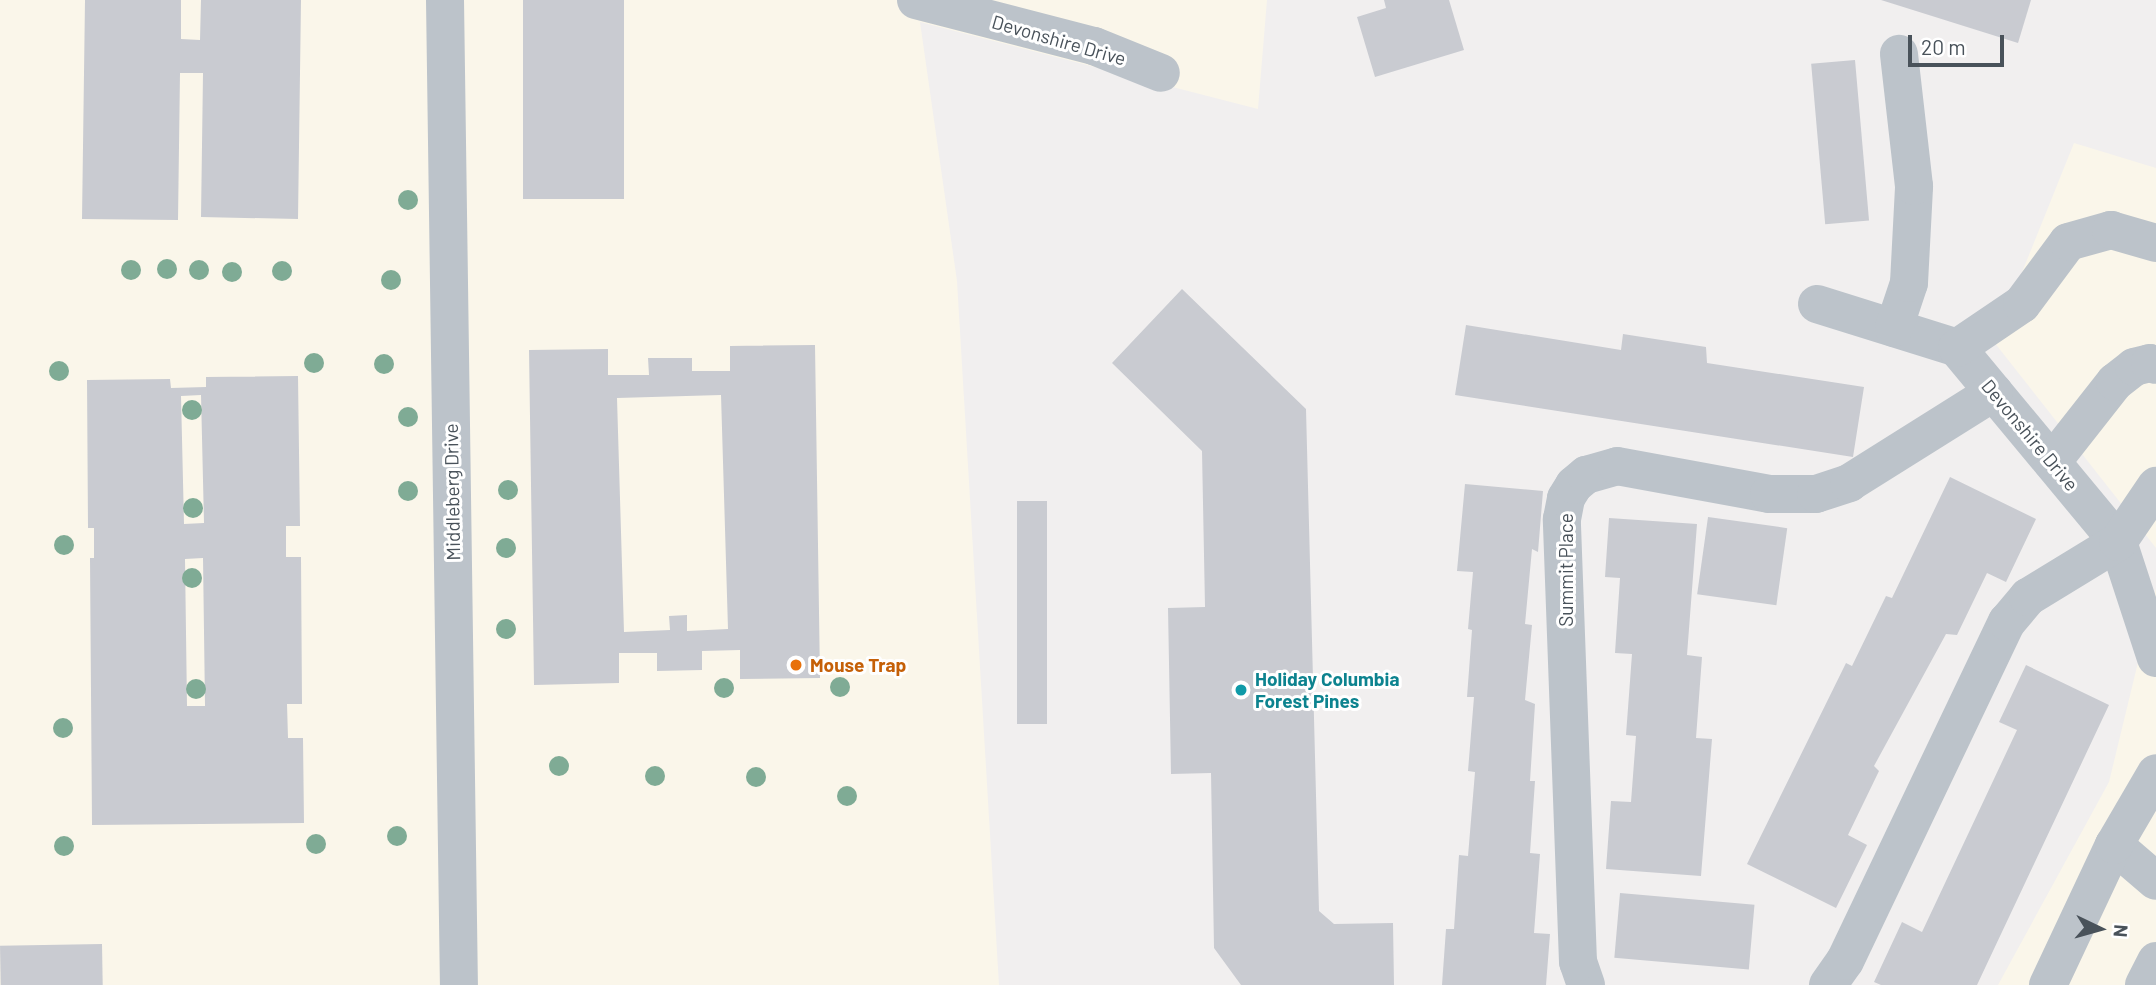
<!DOCTYPE html>
<html>
<head>
<meta charset="utf-8">
<style>
	body { margin:0 }
	#map { position:relative; width:2156px; height:985px; overflow:hidden; background:#f1efef; font-family:Barlow,sans-serif }
	div>[style] { position:absolute }
	[style*='--x'] { left:calc(var(--x)*1px); top:calc(var(--y)*1px); width:calc(var(--w)*1px); rotate:calc(var(--a)*1deg) }
	.commercial>* { inset:0; background:#faf6ea }
	.building>* { inset:0; background:#c9cbd1; transform-origin:0 0 }
	.minor>* { height:38px; margin:-19px; padding:0 19px; transform-origin:19px; border-radius:19px; background:#bcc3ca }
	.trees>* { width:20px; height:20px; margin:-10px; border-radius:50%; background:#7fab95 }
	.dots>* { width:19px; height:19px; translate:-50% -50%; box-sizing:border-box; border:4px solid #fff; border-radius:50% }
	span { translate:-50% -50%; white-space:nowrap; text-align:center; line-height:1.15; -webkit-text-stroke:6px #fff; paint-order:stroke }
	.street-label { font-size:19px; color:#49525a }
	.food-label { font-size:19px; color:#c56008; font-weight:700 }
	.left { translate:0 -50%; text-align:left }
	.culture-label { font-size:19px; color:#0d838f; font-weight:700 }
	.north { position:absolute; left:2065px; top:894px; width:70px; height:70px; -webkit-text-stroke:5px #fff; paint-order:stroke; rotate:95deg; font-size:19px; font-weight:700; line-height:28px; text-align:center; color:#49525a }
	.north::after { content:''; display:block; margin:auto; width:24px; height:32px; background:#49525a; clip-path:polygon(50% 0,100% 100%,50% 72%,0 100%) }
	.scale { position:absolute; left:1908px; top:35px; width:96px; height:32px; box-sizing:border-box; border:4px solid #49525a; border-top:0; padding-left:9px; font-size:21px; line-height:24px; white-space:nowrap; color:#49525a; -webkit-text-stroke:5px #fff; paint-order:stroke }
</style>
</head>
<body>
<div id="map">
	<div class="commercial">
		<i style="clip-path:polygon(0 0,1267px 0,1258px 109px,920px 22px,957px 281px,999px 985px,0 985px)"></i>
		<i style="clip-path:polygon(2074px 143px,2156px 168px,2156px 548px,1994px 342px)"></i>
		<i style="clip-path:polygon(2156px 588px,2156px 985px,1998px 985px,2109px 782px)"></i>
	</div>
	<div class="building">
		<i style="clip-path:polygon(85px 0,181px 0,181px 39px,200px 40px,201px 0,301px 0,298px 219px,201px 217px,203px 73px,180px 73px,178px 220px,82px 219px)"></i>
		<i style="left:523px;top:0;width:101px;height:199px"></i>
		<i style="clip-path:polygon(1384px 0,1449px 0,1464px 50px,1375px 77px,1357px 17px,1386px 8px)"></i>
		<i style="clip-path:polygon(1881px 0,2031px 0,2018px 43px)"></i>
		<i style="left:1855px;top:60px;width:161px;height:44px;rotate:85deg"></i>
		<i style="clip-path:polygon(1182px 289px,1306px 409px,1319px 911px,1334px 924px,1393px 923px,1394px 985px,1241px 985px,1214px 948px,1211px 773px,1171px 774px,1168px 608px,1205px 607px,1202px 451px,1112px 363px)"></i>
		<i style="clip-path:polygon(1466px 325px,1621px 350px,1623px 334px,1706px 347px,1707px 363px,1864px 387px,1853px 457px,1455px 395px)"></i>
		<i style="clip-path:polygon(evenodd,815px 345px,820px 678px,740px 679px,740px 650px,702px 651px,702px 670px,657px 671px,657px 653px,619px 653px,619px 683px,534px 685px,529px 350px,608px 349px,608px 375px,649px 375px,648px 358px,692px 358px,692px 371px,730px 371px,730px 346px,815px 345px,721px 395px,728px 629px,687px 631px,687px 615px,669px 616px,670px 630px,624px 632px,617px 398px,721px 395px)"></i>
		<i style="clip-path:polygon(evenodd,298px 376px,300px 526px,286px 526px,286px 557px,301px 557px,302px 704px,287px 704px,288px 738px,303px 738px,304px 823px,92px 825px,90px 558px,94px 558px,94px 528px,88px 528px,87px 380px,170px 379px,171px 388px,206px 387px,206px 377px,298px 376px,201px 395px,204px 523px,184px 524px,181px 396px,201px 395px,298px 376px,203px 558px,205px 706px,187px 706px,185px 559px,203px 558px)"></i>
		<i style="clip-path:polygon(1950px 477px,2036px 519px,2006px 582px,1987px 573px,1957px 635px,1946px 634px,1874px 766px,1879px 771px,1848px 835px,1867px 845px,1836px 908px,1747px 864px,1846px 663px,1852px 666px,1886px 596px,1892px 598px)"></i>
		<i style="clip-path:polygon(1465px 484px,1543px 491px,1538px 552px,1532px 549px,1525px 624px,1532px 625px,1525px 700px,1535px 704px,1530px 781px,1535px 781px,1530px 853px,1540px 854px,1534px 933px,1550px 934px,1546px 985px,1442px 985px,1446px 929px,1454px 929px,1459px 855px,1468px 856px,1475px 772px,1468px 771px,1474px 697px,1467px 697px,1472px 630px,1468px 629px,1473px 572px,1457px 571px)"></i>
		<i style="left:1017px;top:501px;width:30px;height:223px"></i>
		<i style="left:1708px;top:517px;width:80px;height:78px;rotate:8deg"></i>
		<i style="clip-path:polygon(1609px 518px,1697px 524px,1687px 655px,1702px 657px,1696px 738px,1712px 739px,1701px 876px,1606px 869px,1611px 801px,1631px 802px,1636px 736px,1626px 735px,1632px 654px,1615px 653px,1620px 578px,1605px 577px)"></i>
		<i style="clip-path:polygon(2026px 665px,2109px 705px,1977px 985px,1881px 985px,1874px 982px,1902px 922px,1922px 932px,2017px 730px,1999px 722px)"></i>
		<i style="left:1620px;top:893px;width:135px;height:65px;rotate:5deg"></i>
		<i style="left:102px;top:944px;width:41px;height:102px;rotate:89deg"></i>
	</div>
	<div class="minor">
		<i style="--x:445;--y:0;--w:985;--a:89.19"></i>
		<i style="--x:916;--y:0;--w:184;--a:14.5"></i>
		<i style="--x:1094;--y:46;--w:72;--a:21.9"></i>
		<i style="--x:1817;--y:304;--w:147;--a:17.4"></i>
		<i style="--x:1957;--y:348;--w:252;--a:50.3"></i>
		<i style="--x:2118;--y:542;--w:122;--a:71.9"></i>
		<i style="--x:1894;--y:328;--w:47;--a:-71.6"></i>
		<i style="--x:1909;--y:283;--w:97;--a:-87"></i>
		<i style="--x:1914;--y:186;--w:133;--a:-96.5"></i>
		<i style="--x:1957;--y:348;--w:78;--a:-34.1"></i>
		<i style="--x:2022;--y:304;--w:77;--a:-53.4"></i>
		<i style="--x:2068;--y:242;--w:45;--a:-15.6"></i>
		<i style="--x:2111;--y:230;--w:47;--a:16.1"></i>
		<i style="--x:2052;--y:462;--w:102;--a:-51.8"></i>
		<i style="--x:2115;--y:382;--w:24;--a:-38"></i>
		<i style="--x:2134;--y:367;--w:16;--a:-14"></i>
		<i style="--x:2150;--y:363;--w:6;--a:18"></i>
		<i style="--x:2114;--y:845;--w:55;--a:40.6"></i>
		<i style="--x:1586;--y:985;--w:24;--a:-109"></i>
		<i style="--x:1578;--y:962;--w:443;--a:-92.1"></i>
		<i style="--x:1562;--y:519;--w:21;--a:-79"></i>
		<i style="--x:1566;--y:498;--w:15;--a:-58"></i>
		<i style="--x:1574;--y:485;--w:16;--a:-40"></i>
		<i style="--x:1586;--y:475;--w:32;--a:-16"></i>
		<i style="--x:1617;--y:466;--w:155;--a:10.4"></i>
		<i style="--x:1769;--y:494;--w:47;--a:0"></i>
		<i style="--x:1816;--y:494;--w:35;--a:-18"></i>
		<i style="--x:1849;--y:483;--w:171;--a:-32.1"></i>
		<i style="--x:1828;--y:985;--w:29;--a:-55"></i>
		<i style="--x:1845;--y:961;--w:376;--a:-64.5"></i>
		<i style="--x:2007;--y:622;--w:33;--a:-50"></i>
		<i style="--x:2028;--y:597;--w:105;--a:-31.4"></i>
		<i style="--x:2118;--y:542;--w:68;--a:-55.8"></i>
		<i style="--x:2048;--y:985;--w:155;--a:-64.8"></i>
		<i style="--x:2114;--y:845;--w:83;--a:-59.7"></i>
		<i style="--x:2144;--y:985;--w:27;--a:-63"></i>
	</div>
	<div class="trees">
		<i style="left:408px;top:200px"></i>
		<i style="left:167px;top:269px"></i>
		<i style="left:131px;top:270px"></i>
		<i style="left:199px;top:270px"></i>
		<i style="left:282px;top:271px"></i>
		<i style="left:232px;top:272px"></i>
		<i style="left:391px;top:280px"></i>
		<i style="left:314px;top:363px"></i>
		<i style="left:384px;top:364px"></i>
		<i style="left:59px;top:371px"></i>
		<i style="left:192px;top:410px"></i>
		<i style="left:408px;top:417px"></i>
		<i style="left:508px;top:490px"></i>
		<i style="left:408px;top:491px"></i>
		<i style="left:193px;top:508px"></i>
		<i style="left:64px;top:545px"></i>
		<i style="left:506px;top:548px"></i>
		<i style="left:192px;top:578px"></i>
		<i style="left:506px;top:629px"></i>
		<i style="left:840px;top:687px"></i>
		<i style="left:724px;top:688px"></i>
		<i style="left:196px;top:689px"></i>
		<i style="left:63px;top:728px"></i>
		<i style="left:559px;top:766px"></i>
		<i style="left:655px;top:776px"></i>
		<i style="left:756px;top:777px"></i>
		<i style="left:847px;top:796px"></i>
		<i style="left:397px;top:836px"></i>
		<i style="left:316px;top:844px"></i>
		<i style="left:64px;top:846px"></i>
	</div>
	<div class="dots">
		<i style="left:796px;top:665px;background:#e8710a"></i>
		<i style="left:1241px;top:690px;background:#0f9aa8"></i>
	</div>
	<div class="street-label">
		<span style="left:1059px;top:40px;rotate:16deg">Devonshire Drive</span>
		<span style="left:2030px;top:435px;rotate:50deg">Devonshire Drive</span>
		<span style="left:452px;top:492px;rotate:-91deg">Middleberg Drive</span>
		<span style="left:1566px;top:570px;rotate:-90deg">Summit Place</span>
	</div>
	<div class="food-label">
		<span class="left" style="left:810px;top:665px">Mouse Trap</span>
	</div>
	<div class="culture-label">
		<span class="left" style="left:1255px;top:690px">Holiday Columbia<br>Forest Pines</span>
	</div>
	<div class="north">N</div>
	<div class="scale">20 m</div>
</div>
</body>
</html>
